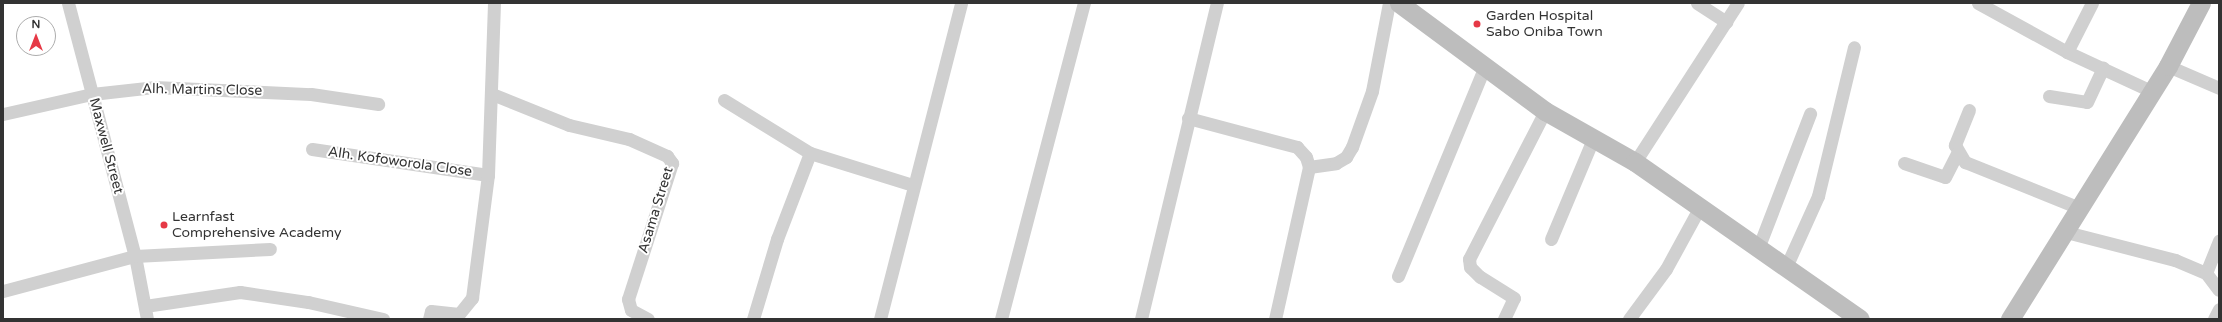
<!DOCTYPE html>
<html>
<head>
<meta charset="utf-8">
<style>
	body { margin:0 }
	#map { position:relative; width:2222px; height:322px; overflow:hidden; background:#fff; font-family:"Varela Round",sans-serif }
	div>[style] { position:absolute }
	[style*='--x'] { left:calc(var(--x)*1px); top:calc(var(--y)*1px); width:calc(var(--w)*1px); rotate:calc(var(--a)*1deg) }
	.street>* { height:13px; margin:-6.5px; padding:0 6.5px; transform-origin:6.5px; border-radius:6.5px; background:#d0d0d0 }
	.secondary>* { height:19px; margin:-9.5px; padding:0 9.5px; transform-origin:9.5px; border-radius:9.5px; background:#bdbdbd }
	.dots>* { width:11px; height:11px; translate:-50% -50%; box-sizing:border-box; border:2px solid #fff; border-radius:50% }
	span { translate:-50% -50%; white-space:nowrap; text-align:center; line-height:1.15; -webkit-text-stroke:4px #fff; paint-order:stroke }
	.poi-label { font-size:14px; color:#333 }
	.left { translate:0 -50%; text-align:left }
	.street-label { font-size:14px; color:#333 }
	.frame { position:absolute; inset:0; border:4px solid #333; pointer-events:none }
	.north { position:absolute; left:16px; top:16px; width:40px; height:40px; box-sizing:border-box; background:#fff; border:1px solid #adadad; border-radius:50%; rotate:0deg; font-size:11px; font-weight:700; line-height:16px; text-align:center; color:#333 }
	.north::after { content:''; display:block; margin:auto; width:14px; height:18px; background:#e63946; clip-path:polygon(50% 0,100% 100%,50% 72%,0 100%) }
</style>
</head>
<body>
<div id="map">
	<div class="street">
		<i style="--x:68;--y:3;--w:262;--a:75.2"></i>
		<i style="--x:135;--y:256;--w:64;--a:79.2"></i>
		<i style="--x:1697;--y:3;--w:35;--a:33"></i>
		<i style="--x:1978;--y:3;--w:102;--a:28.8"></i>
		<i style="--x:2067;--y:52;--w:93;--a:24.9"></i>
		<i style="--x:2067;--y:52;--w:55;--a:-63"></i>
		<i style="--x:2168;--y:66;--w:56;--a:23.3"></i>
		<i style="--x:492;--y:94;--w:83;--a:21.9"></i>
		<i style="--x:569;--y:125;--w:62;--a:13.1"></i>
		<i style="--x:629;--y:139;--w:42;--a:24.1"></i>
		<i style="--x:667;--y:156;--w:9;--a:54"></i>
		<i style="--x:672;--y:163;--w:143;--a:107.9"></i>
		<i style="--x:628;--y:299;--w:11;--a:75"></i>
		<i style="--x:631;--y:310;--w:19;--a:28"></i>
		<i style="--x:2049;--y:96;--w:38;--a:9"></i>
		<i style="--x:2087;--y:102;--w:38;--a:-65"></i>
		<i style="--x:724;--y:100;--w:101;--a:31.6"></i>
		<i style="--x:810;--y:153;--w:108;--a:17.3"></i>
		<i style="--x:1969;--y:110;--w:38;--a:112"></i>
		<i style="--x:1955;--y:145;--w:20;--a:60"></i>
		<i style="--x:1965;--y:162;--w:121;--a:21.9"></i>
		<i style="--x:3;--y:114;--w:91;--a:-12.7"></i>
		<i style="--x:92;--y:94;--w:62;--a:-6.4"></i>
		<i style="--x:154;--y:87;--w:157;--a:2.6"></i>
		<i style="--x:311;--y:94;--w:68;--a:8.5"></i>
		<i style="--x:1188;--y:118;--w:113;--a:14.9"></i>
		<i style="--x:1297;--y:147;--w:13;--a:48"></i>
		<i style="--x:1306;--y:157;--w:10;--a:73"></i>
		<i style="--x:1309;--y:167;--w:156;--a:102.6"></i>
		<i style="--x:312;--y:149;--w:178;--a:8.4"></i>
		<i style="--x:1635;--y:162;--w:189;--a:-57.1"></i>
		<i style="--x:1904;--y:163;--w:43;--a:18.9"></i>
		<i style="--x:1945;--y:177;--w:27;--a:-63"></i>
		<i style="--x:1309;--y:167;--w:27;--a:-8"></i>
		<i style="--x:1336;--y:163;--w:12;--a:-31"></i>
		<i style="--x:1346;--y:157;--w:12;--a:-59"></i>
		<i style="--x:1352;--y:147;--w:59;--a:-70.3"></i>
		<i style="--x:1372;--y:91;--w:90;--a:-79.1"></i>
		<i style="--x:2066;--y:232;--w:113;--a:14.4"></i>
		<i style="--x:2175;--y:260;--w:34;--a:23"></i>
		<i style="--x:2206;--y:273;--w:21;--a:53"></i>
		<i style="--x:1551;--y:239;--w:108;--a:-67.2"></i>
		<i style="--x:1759;--y:246;--w:142;--a:-68.9"></i>
		<i style="--x:1786;--y:267;--w:78;--a:-65.7"></i>
		<i style="--x:1818;--y:196;--w:153;--a:-76.4"></i>
		<i style="--x:2206;--y:273;--w:35;--a:-68"></i>
		<i style="--x:1398;--y:276;--w:225;--a:-67.5"></i>
		<i style="--x:3;--y:291;--w:137;--a:-14.9"></i>
		<i style="--x:135;--y:256;--w:135;--a:-3"></i>
		<i style="--x:145;--y:306;--w:96;--a:-8.4"></i>
		<i style="--x:240;--y:292;--w:69;--a:8.4"></i>
		<i style="--x:308;--y:302;--w:77;--a:12.8"></i>
		<i style="--x:429;--y:319;--w:8;--a:-76"></i>
		<i style="--x:431;--y:311;--w:28;--a:6"></i>
		<i style="--x:459;--y:314;--w:21;--a:-51"></i>
		<i style="--x:472;--y:298;--w:124;--a:-82.6"></i>
		<i style="--x:488;--y:175;--w:172;--a:-88"></i>
		<i style="--x:753;--y:319;--w:84;--a:-73.3"></i>
		<i style="--x:777;--y:239;--w:92;--a:-69"></i>
		<i style="--x:880;--y:319;--w:326;--a:-75.6"></i>
		<i style="--x:1001;--y:319;--w:327;--a:-75.3"></i>
		<i style="--x:1141;--y:319;--w:325;--a:-76.5"></i>
		<i style="--x:1504;--y:319;--w:23;--a:-65"></i>
		<i style="--x:1514;--y:298;--w:40;--a:-148"></i>
		<i style="--x:1480;--y:277;--w:14;--a:-135"></i>
		<i style="--x:1470;--y:267;--w:8;--a:-97"></i>
		<i style="--x:1469;--y:259;--w:166;--a:-62.8"></i>
		<i style="--x:1629;--y:319;--w:62;--a:-53.5"></i>
		<i style="--x:1666;--y:269;--w:71;--a:-61.3"></i>
		<i style="--x:2214;--y:319;--w:11;--a:-63"></i>
	</div>
	<div class="secondary">
		<i style="--x:1399;--y:3;--w:182;--a:36.5"></i>
		<i style="--x:1545;--y:111;--w:103;--a:29.5"></i>
		<i style="--x:1635;--y:162;--w:274;--a:34.9"></i>
		<i style="--x:2010;--y:319;--w:298;--a:-58"></i>
		<i style="--x:2168;--y:66;--w:71;--a:-62.4"></i>
	</div>
	<div class="dots">
		<i style="left:1477px;top:24px;background:#e63946"></i>
		<i style="left:164px;top:225px;background:#e63946"></i>
	</div>
	<div class="poi-label">
		<span class="left" style="left:1486px;top:24px">Garden Hospital<br>Sabo Oniba Town</span>
		<span class="left" style="left:172px;top:225px">Learnfast<br>Comprehensive Academy</span>
	</div>
	<div class="street-label">
		<span style="left:202px;top:90px;rotate:1deg">Alh. Martins Close</span>
		<span style="left:106px;top:146px;rotate:75deg">Maxwell Street</span>
		<span style="left:400px;top:162px;rotate:8deg">Alh. Kofoworola Close</span>
		<span style="left:656px;top:210px;rotate:-73deg">Asama Street</span>
	</div>
	<div class="frame"></div>
	<div class="north">N</div>
</div>
</body>
</html>
